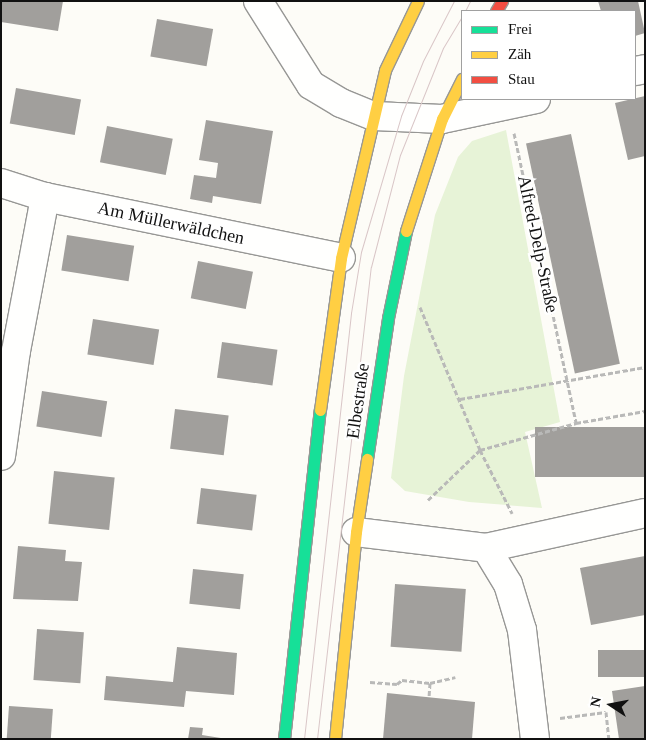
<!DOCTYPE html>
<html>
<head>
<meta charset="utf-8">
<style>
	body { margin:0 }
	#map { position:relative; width:646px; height:740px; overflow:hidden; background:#fdfcf7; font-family:"Times New Roman",serif }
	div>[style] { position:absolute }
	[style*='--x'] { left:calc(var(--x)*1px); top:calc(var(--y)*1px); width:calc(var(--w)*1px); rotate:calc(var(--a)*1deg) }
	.green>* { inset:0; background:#e7f3d7 }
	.building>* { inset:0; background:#a19f9c; transform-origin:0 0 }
	.path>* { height:3px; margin-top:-1.5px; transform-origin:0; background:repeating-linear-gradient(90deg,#b9b9b8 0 5px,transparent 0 7.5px) }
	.roads { filter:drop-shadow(1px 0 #979795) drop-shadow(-1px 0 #979795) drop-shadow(0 1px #979795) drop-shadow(0 -1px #979795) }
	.street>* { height:28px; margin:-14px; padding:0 14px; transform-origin:14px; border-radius:14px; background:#fffffe }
	.fast>* { height:11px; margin:-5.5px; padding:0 5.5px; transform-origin:5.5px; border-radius:5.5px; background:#16e098 }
	.slow>* { height:11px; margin:-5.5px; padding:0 5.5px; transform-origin:5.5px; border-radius:5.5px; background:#ffcf43 }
	.jam>* { height:11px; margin:-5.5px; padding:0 5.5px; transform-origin:5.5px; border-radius:5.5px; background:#f24e42 }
	.tram>* { height:1px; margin:-0.5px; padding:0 0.5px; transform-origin:0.5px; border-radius:0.5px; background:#d9c6c7 }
	span { translate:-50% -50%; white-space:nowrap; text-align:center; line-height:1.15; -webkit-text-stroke:5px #fff; paint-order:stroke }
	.street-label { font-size:18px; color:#111 }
	.frame { position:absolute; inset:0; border:2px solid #111; pointer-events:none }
	.legend { position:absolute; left:461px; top:10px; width:175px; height:90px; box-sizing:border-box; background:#fff; border:1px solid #a0a0a0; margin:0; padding:6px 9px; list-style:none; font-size:15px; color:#111 }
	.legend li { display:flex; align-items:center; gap:10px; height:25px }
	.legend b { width:25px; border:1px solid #a0a0a0 }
	.north { position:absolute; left:586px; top:680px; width:50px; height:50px; -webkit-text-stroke:4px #fff; paint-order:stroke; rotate:281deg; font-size:14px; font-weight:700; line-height:20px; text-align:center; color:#111 }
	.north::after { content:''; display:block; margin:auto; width:18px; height:22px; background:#111; clip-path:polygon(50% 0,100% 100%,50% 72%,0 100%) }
</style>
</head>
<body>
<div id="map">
	<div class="green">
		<i style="clip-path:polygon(506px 130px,560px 422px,525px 432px,542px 508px,469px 502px,405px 491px,391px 478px,404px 376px,435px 215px,458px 157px,472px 141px)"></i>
	</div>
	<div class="building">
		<i style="clip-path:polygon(1px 1px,63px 1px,58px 31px,1px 22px)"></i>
		<i style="clip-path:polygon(598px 1px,638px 1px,645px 33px,635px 36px,635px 11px,601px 11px)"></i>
		<i style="left:157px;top:19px;width:57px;height:38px;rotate:10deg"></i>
		<i style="left:16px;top:88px;width:66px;height:36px;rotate:10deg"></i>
		<i style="clip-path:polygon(645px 96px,645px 156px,628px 160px,615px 103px)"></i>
		<i style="clip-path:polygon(206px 120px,273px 131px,261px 204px,213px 196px,212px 203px,190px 199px,194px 175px,216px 178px,218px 163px,199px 160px)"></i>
		<i style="left:107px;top:126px;width:67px;height:37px;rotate:11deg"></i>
		<i style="left:571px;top:134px;width:235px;height:46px;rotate:78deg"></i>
		<i style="left:67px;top:235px;width:68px;height:36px;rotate:9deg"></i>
		<i style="left:198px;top:261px;width:56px;height:38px;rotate:11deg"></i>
		<i style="left:93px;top:319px;width:67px;height:36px;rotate:9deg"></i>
		<i style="left:222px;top:342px;width:56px;height:36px;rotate:8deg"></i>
		<i style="left:42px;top:391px;width:66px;height:36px;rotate:9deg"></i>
		<i style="left:175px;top:409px;width:54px;height:40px;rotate:7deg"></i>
		<i style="left:645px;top:427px;width:50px;height:110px;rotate:90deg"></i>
		<i style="left:54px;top:471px;width:61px;height:53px;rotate:6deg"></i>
		<i style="left:201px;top:488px;width:56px;height:36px;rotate:7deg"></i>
		<i style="clip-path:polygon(18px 546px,66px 550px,65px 561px,82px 562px,78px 601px,13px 599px)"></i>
		<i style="clip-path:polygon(645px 556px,645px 615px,591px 625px,580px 568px)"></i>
		<i style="left:193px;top:569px;width:51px;height:35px;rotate:6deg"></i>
		<i style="left:395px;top:584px;width:71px;height:63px;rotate:4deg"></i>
		<i style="left:37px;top:629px;width:47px;height:51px;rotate:4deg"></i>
		<i style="clip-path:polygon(177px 647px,237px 653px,234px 695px,186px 691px,184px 707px,104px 700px,106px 676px,173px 682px)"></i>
		<i style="left:645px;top:650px;width:27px;height:47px;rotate:90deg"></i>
		<i style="clip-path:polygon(645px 686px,645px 739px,619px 739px,612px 691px)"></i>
		<i style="clip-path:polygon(387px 693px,475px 702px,472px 739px,383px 739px)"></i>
		<i style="left:9px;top:706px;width:44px;height:33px;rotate:4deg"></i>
		<i style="clip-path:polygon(190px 727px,203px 728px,202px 735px,227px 739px,188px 739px)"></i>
	</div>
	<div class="path">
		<i style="--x:514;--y:133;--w:297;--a:77.9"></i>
		<i style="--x:420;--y:307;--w:155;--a:67.2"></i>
		<i style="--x:480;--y:450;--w:71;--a:63.1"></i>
		<i style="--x:460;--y:399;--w:188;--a:-9.8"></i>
		<i style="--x:428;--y:500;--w:72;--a:-43.9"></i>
		<i style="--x:480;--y:450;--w:100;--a:-15.7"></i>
		<i style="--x:576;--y:423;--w:70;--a:-9.9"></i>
		<i style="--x:370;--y:682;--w:27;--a:4"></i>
		<i style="--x:397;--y:684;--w:6;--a:-39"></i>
		<i style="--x:402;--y:680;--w:28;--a:6"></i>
		<i style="--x:430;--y:683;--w:14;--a:94"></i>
		<i style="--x:430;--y:683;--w:26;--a:-13"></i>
		<i style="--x:560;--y:718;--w:46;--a:-7.4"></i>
		<i style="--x:606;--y:712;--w:27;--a:84"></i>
	</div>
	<div class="roads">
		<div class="street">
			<i style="--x:258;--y:1;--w:99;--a:57.8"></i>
			<i style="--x:311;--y:85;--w:35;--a:31"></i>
			<i style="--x:341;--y:103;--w:35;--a:22"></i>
			<i style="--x:374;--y:116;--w:68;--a:2.5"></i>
			<i style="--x:442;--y:119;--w:96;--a:-12"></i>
			<i style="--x:635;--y:71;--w:10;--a:-11"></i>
			<i style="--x:1;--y:183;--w:46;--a:17.7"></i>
			<i style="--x:45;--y:197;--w:302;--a:11.6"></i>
			<i style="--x:1;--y:456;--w:106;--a:-81.9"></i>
			<i style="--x:16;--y:351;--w:157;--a:-79.3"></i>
			<i style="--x:356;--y:532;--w:131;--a:7"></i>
			<i style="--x:486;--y:548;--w:163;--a:-12.4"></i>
			<i style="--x:486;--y:548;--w:42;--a:58.6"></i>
			<i style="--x:508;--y:584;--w:48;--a:73.1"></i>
			<i style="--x:522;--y:630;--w:110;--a:83.2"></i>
		</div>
		<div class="fast">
			<i style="--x:367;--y:459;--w:143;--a:-81.5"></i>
			<i style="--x:388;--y:318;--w:89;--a:-78.3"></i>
			<i style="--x:284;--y:739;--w:331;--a:-83.8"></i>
		</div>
		<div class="slow">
			<i style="--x:406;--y:231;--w:118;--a:-72.2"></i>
			<i style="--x:442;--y:119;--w:45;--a:-63.4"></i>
			<i style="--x:320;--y:410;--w:153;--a:-82.1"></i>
			<i style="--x:341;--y:258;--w:193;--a:-76.8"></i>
			<i style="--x:385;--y:70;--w:76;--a:-64.4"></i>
			<i style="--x:335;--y:739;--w:208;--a:-84.2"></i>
			<i style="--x:356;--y:532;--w:74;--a:-81.4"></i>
		</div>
		<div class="jam">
			<i style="--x:496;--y:11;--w:12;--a:-59"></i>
		</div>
	</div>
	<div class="tram">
		<i style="--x:465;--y:11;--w:11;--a:-63"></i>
		<i style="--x:304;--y:739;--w:429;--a:-83.7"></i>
		<i style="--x:351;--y:313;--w:62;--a:-80.7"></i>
		<i style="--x:361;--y:252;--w:142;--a:-73.6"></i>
		<i style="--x:401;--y:116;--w:59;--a:-68.2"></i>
		<i style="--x:423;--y:61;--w:68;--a:-62.7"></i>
		<i style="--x:317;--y:739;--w:475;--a:-83.5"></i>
		<i style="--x:371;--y:267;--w:116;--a:-75.5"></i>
		<i style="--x:400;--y:155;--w:115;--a:-68.1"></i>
		<i style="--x:443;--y:48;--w:37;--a:-59"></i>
	</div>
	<div class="street-label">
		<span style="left:171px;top:223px;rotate:12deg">Am Müllerwäldchen</span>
		<span style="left:538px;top:244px;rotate:78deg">Alfred-Delp-Straße</span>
		<span style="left:358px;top:401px;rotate:-82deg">Elbestraße</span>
	</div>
	<div class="frame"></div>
	<ul class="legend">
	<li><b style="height:6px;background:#16e098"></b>Frei</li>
	<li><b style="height:6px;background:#ffcf43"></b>Zäh</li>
	<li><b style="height:6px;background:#f24e42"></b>Stau</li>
	</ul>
	<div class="north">N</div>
</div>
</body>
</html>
